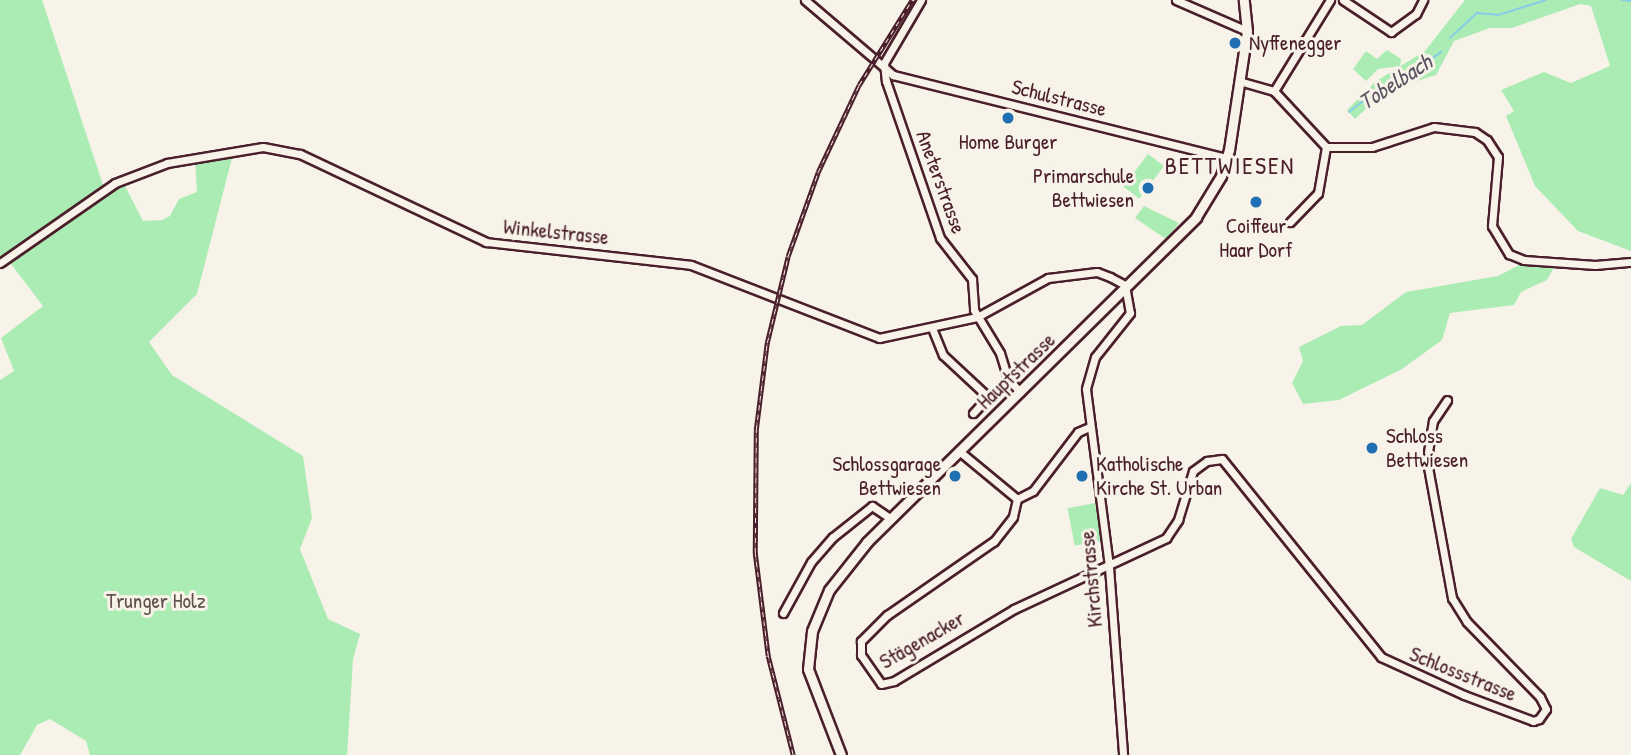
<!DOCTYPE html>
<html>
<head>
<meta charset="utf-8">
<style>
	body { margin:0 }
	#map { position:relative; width:1631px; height:755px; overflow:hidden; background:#f7f3e8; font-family:"Patrick Hand",sans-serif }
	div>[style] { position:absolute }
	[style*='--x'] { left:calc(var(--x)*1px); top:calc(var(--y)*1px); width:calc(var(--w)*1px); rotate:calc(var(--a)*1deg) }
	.green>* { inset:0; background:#abecb4; transform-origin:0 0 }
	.stream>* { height:2px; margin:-1px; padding:0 1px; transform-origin:1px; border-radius:1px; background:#85cde6 }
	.roads { filter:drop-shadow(2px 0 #4a1f2b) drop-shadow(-2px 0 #4a1f2b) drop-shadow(0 2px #4a1f2b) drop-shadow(0 -2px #4a1f2b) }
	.minor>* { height:7px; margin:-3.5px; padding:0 3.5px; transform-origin:3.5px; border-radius:3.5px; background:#f7f3e8 }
	.major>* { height:9px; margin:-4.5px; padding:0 4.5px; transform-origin:4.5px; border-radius:4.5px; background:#f7f3e8 }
	.rail>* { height:4.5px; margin-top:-2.25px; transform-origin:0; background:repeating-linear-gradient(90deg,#f7f3e8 0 5px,#4a1f2b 0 10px); box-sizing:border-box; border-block:2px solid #4a1f2b }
	.dots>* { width:19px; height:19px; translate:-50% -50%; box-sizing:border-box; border:4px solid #f7f3e8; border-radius:50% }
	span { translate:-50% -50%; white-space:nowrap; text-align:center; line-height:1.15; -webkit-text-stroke:6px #f7f3e8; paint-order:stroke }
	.poi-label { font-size:21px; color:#4a1f2b }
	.left { translate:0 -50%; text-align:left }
	.right { translate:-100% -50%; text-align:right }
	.street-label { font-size:21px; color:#4a1f2b }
	.park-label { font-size:21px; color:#62524d }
	.water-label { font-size:23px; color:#5c5363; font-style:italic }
	.quarter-label { font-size:24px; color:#4a1f2b; letter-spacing:2px }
</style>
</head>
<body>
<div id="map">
	<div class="green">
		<i style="clip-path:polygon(0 0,42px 0,104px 188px,0 261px)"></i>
		<i style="clip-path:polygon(1465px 0,1631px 0,1631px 251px,1578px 231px,1535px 186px,1506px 116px,1514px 111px,1501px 90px,1544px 72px,1571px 83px,1610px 66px,1591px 6px,1580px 4px,1512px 28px,1490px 28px,1454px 41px,1436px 75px,1385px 91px,1355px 119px,1347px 110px,1375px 82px,1425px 51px)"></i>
		<i style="clip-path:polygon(1387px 50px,1401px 59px,1400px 66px,1378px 69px,1366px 81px,1353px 69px,1366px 51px,1377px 59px)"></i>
		<i style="clip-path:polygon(233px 154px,197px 294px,149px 342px,172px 375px,303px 456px,312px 518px,300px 549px,328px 619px,360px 634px,353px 659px,347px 755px,90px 755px,86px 741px,50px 719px,37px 725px,20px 755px,0 755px,0 380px,14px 371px,1px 338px,43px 306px,8px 260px,123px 182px,143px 221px,162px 220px,170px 216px,179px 199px,197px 192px,195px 161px)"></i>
		<i style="left:1148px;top:154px;width:20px;height:41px;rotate:37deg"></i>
		<i style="clip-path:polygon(1144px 206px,1179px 223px,1166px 239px,1135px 218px)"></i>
		<i style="clip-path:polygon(1527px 261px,1556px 264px,1547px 280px,1521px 292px,1514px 305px,1450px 313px,1442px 340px,1402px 369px,1339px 400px,1303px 404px,1292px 383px,1303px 361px,1299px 347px,1341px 326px,1362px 325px,1406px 292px,1498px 276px)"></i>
		<i style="clip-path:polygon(1631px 483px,1631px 581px,1574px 547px,1571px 539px,1600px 488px,1623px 495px)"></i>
		<i style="left:1095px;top:503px;width:38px;height:28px;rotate:79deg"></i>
	</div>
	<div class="stream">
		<i style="--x:1622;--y:0;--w:9;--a:6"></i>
		<i style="--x:1450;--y:38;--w:37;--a:-43"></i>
		<i style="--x:1477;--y:13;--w:21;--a:5"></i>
		<i style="--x:1498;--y:15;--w:50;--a:-17.4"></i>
		<i style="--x:1349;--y:112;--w:42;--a:-38.2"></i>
		<i style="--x:1382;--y:86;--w:33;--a:-23"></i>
		<i style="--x:1412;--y:73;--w:36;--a:-36"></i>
	</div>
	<div class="roads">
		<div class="minor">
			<i style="--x:805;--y:0;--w:116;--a:40.4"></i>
			<i style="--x:893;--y:75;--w:344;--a:14"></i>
			<i style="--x:921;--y:0;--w:73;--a:120.4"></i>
			<i style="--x:884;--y:63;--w:18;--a:84"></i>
			<i style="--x:886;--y:81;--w:166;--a:71"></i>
			<i style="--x:940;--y:238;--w:52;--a:52"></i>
			<i style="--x:972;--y:279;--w:31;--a:86"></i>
			<i style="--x:974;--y:310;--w:50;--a:58.8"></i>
			<i style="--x:1000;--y:353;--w:27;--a:73"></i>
			<i style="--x:1008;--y:379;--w:18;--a:47"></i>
			<i style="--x:1176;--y:0;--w:77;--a:23.6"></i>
			<i style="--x:1343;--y:0;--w:58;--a:33.7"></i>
			<i style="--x:1391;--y:32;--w:31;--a:-36"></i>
			<i style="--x:1416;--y:14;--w:16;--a:-63"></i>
			<i style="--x:1239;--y:81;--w:36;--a:16"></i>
			<i style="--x:1274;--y:91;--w:76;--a:47.1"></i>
			<i style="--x:1326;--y:147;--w:46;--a:0"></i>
			<i style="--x:1372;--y:147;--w:65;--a:-17.9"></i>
			<i style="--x:1434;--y:127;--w:41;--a:7"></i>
			<i style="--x:1475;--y:132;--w:14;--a:34"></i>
			<i style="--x:1487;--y:140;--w:20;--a:57"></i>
			<i style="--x:1498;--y:157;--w:69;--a:95"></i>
			<i style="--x:1492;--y:226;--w:33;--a:59"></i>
			<i style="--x:1509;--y:254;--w:16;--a:22"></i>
			<i style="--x:1524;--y:260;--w:71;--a:4"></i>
			<i style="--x:1595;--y:265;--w:36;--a:-5"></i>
			<i style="--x:1274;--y:91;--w:107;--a:-58.4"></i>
			<i style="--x:1290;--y:222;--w:40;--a:-46"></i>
			<i style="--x:1318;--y:193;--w:47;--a:-80.1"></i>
			<i style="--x:0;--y:263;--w:140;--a:-34.8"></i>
			<i style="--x:115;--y:183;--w:56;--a:-21"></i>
			<i style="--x:167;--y:163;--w:97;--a:-9.5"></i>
			<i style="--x:263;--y:147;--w:38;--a:11"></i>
			<i style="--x:300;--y:154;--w:206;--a:25.3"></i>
			<i style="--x:486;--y:242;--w:206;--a:6.4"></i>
			<i style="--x:691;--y:265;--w:202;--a:21.2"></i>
			<i style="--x:879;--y:338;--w:100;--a:-12.1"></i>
			<i style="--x:977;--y:317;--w:81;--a:-28.8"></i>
			<i style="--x:1048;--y:278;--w:49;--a:-7"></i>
			<i style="--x:1097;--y:272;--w:14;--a:21"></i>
			<i style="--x:1110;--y:277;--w:17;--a:28"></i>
			<i style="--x:1125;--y:285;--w:28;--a:80"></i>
			<i style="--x:1130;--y:313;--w:56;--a:128.5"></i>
			<i style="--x:1095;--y:357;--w:33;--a:106"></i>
			<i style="--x:1086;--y:389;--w:179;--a:82.6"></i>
			<i style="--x:1109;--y:567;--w:189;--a:85.7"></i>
			<i style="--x:932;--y:328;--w:29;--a:68"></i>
			<i style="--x:943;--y:355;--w:62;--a:43"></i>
			<i style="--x:988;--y:397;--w:22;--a:133"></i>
			<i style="--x:959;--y:451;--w:75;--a:39.6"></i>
			<i style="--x:1017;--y:499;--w:18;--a:-27"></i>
			<i style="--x:1033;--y:491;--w:74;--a:-52.7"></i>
			<i style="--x:1078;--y:432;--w:12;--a:-24"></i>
			<i style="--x:1428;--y:452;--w:31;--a:-81"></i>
			<i style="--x:1433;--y:421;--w:25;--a:-56"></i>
			<i style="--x:1017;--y:499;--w:18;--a:103"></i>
			<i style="--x:1013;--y:517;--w:31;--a:128"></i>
			<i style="--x:994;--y:541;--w:130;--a:145.3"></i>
			<i style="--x:887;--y:615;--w:37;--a:135"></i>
			<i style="--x:861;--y:641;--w:14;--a:90"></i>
			<i style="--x:861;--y:655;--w:35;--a:55"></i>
			<i style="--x:881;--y:684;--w:13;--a:-13"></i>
			<i style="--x:894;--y:681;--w:140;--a:-31"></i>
			<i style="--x:1014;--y:609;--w:168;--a:-25"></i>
			<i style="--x:1166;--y:538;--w:22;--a:-56"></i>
			<i style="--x:1178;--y:520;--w:51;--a:-73"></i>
			<i style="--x:1193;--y:471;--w:17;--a:-36"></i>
			<i style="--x:1207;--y:461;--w:15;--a:-8"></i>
			<i style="--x:1222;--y:459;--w:254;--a:51.2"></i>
			<i style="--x:1381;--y:657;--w:91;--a:24.6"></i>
			<i style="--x:1464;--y:695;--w:74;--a:20.6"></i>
			<i style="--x:1533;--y:721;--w:6;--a:-18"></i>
			<i style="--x:1539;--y:719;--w:12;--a:-55"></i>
			<i style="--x:1546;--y:709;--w:13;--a:-117"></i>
			<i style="--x:1540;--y:697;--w:105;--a:-134.2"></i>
			<i style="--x:1467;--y:622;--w:28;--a:-122"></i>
			<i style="--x:1452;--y:598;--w:133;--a:-100.4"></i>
			<i style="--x:783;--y:613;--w:58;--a:-61.2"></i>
			<i style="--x:811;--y:562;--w:33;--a:-49"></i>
			<i style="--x:833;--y:537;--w:50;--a:-38.5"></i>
			<i style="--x:872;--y:506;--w:23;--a:34"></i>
		</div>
		<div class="major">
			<i style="--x:841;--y:755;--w:92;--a:-111"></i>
			<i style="--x:808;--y:669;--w:38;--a:-84"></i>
			<i style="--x:812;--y:631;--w:44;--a:-67.5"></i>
			<i style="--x:829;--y:590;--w:61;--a:-51.6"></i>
			<i style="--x:867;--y:542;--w:462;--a:-44.6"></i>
			<i style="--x:1196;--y:217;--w:48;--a:-58.6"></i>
			<i style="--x:1221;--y:176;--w:27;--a:-73"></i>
			<i style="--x:1229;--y:150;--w:120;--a:-81.4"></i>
			<i style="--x:1247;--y:31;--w:31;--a:-96"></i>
		</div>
	</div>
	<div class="rail">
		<i style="--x:793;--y:755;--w:102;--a:-104.2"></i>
		<i style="--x:768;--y:656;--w:104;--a:-97.2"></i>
		<i style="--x:755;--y:553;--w:123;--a:-89.5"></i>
		<i style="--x:756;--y:430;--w:88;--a:-82.8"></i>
		<i style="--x:767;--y:343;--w:89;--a:-76.4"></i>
		<i style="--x:788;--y:256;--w:89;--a:-70.3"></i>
		<i style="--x:818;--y:172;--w:96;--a:-64.8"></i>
		<i style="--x:859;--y:85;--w:100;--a:-58.1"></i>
	</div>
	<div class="dots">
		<i style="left:1235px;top:43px;background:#1f6fb2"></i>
		<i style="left:1008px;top:118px;background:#1f6fb2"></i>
		<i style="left:1148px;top:188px;background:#1f6fb2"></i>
		<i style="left:1256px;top:202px;background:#1f6fb2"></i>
		<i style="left:1372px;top:448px;background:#1f6fb2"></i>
		<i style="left:955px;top:476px;background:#1f6fb2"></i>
		<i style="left:1082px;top:476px;background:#1f6fb2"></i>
	</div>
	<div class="poi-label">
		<span class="left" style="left:1249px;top:43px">Nyffenegger</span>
		<span style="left:1008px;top:142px">Home Burger</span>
		<span class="right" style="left:1134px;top:188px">Primarschule<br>Bettwiesen</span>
		<span style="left:1256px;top:238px">Coiffeur<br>Haar Dorf</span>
		<span class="left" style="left:1386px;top:448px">Schloss<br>Bettwiesen</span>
		<span class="right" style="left:941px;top:476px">Schlossgarage<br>Bettwiesen</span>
		<span class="left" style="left:1096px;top:476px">Katholische<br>Kirche St. Urban</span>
	</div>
	<div class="street-label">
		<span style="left:1059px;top:98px;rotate:14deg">Schulstrasse</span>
		<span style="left:941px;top:182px;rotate:70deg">Aneterstrasse</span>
		<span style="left:556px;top:232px;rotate:6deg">Winkelstrasse</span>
		<span style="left:1016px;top:371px;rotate:-44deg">Hauptstrasse</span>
		<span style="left:1091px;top:579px;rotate:-95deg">Kirchstrasse</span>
		<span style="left:922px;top:640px;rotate:-30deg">Stägenacker</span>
		<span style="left:1463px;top:674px;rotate:22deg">Schlossstrasse</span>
	</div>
	<div class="park-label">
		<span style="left:156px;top:601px">Trunger Holz</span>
	</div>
	<div class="water-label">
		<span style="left:1395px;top:82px;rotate:-33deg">Tobelbach</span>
	</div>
	<div class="quarter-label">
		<span style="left:1230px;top:166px">BETTWIESEN</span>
	</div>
</div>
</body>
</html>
